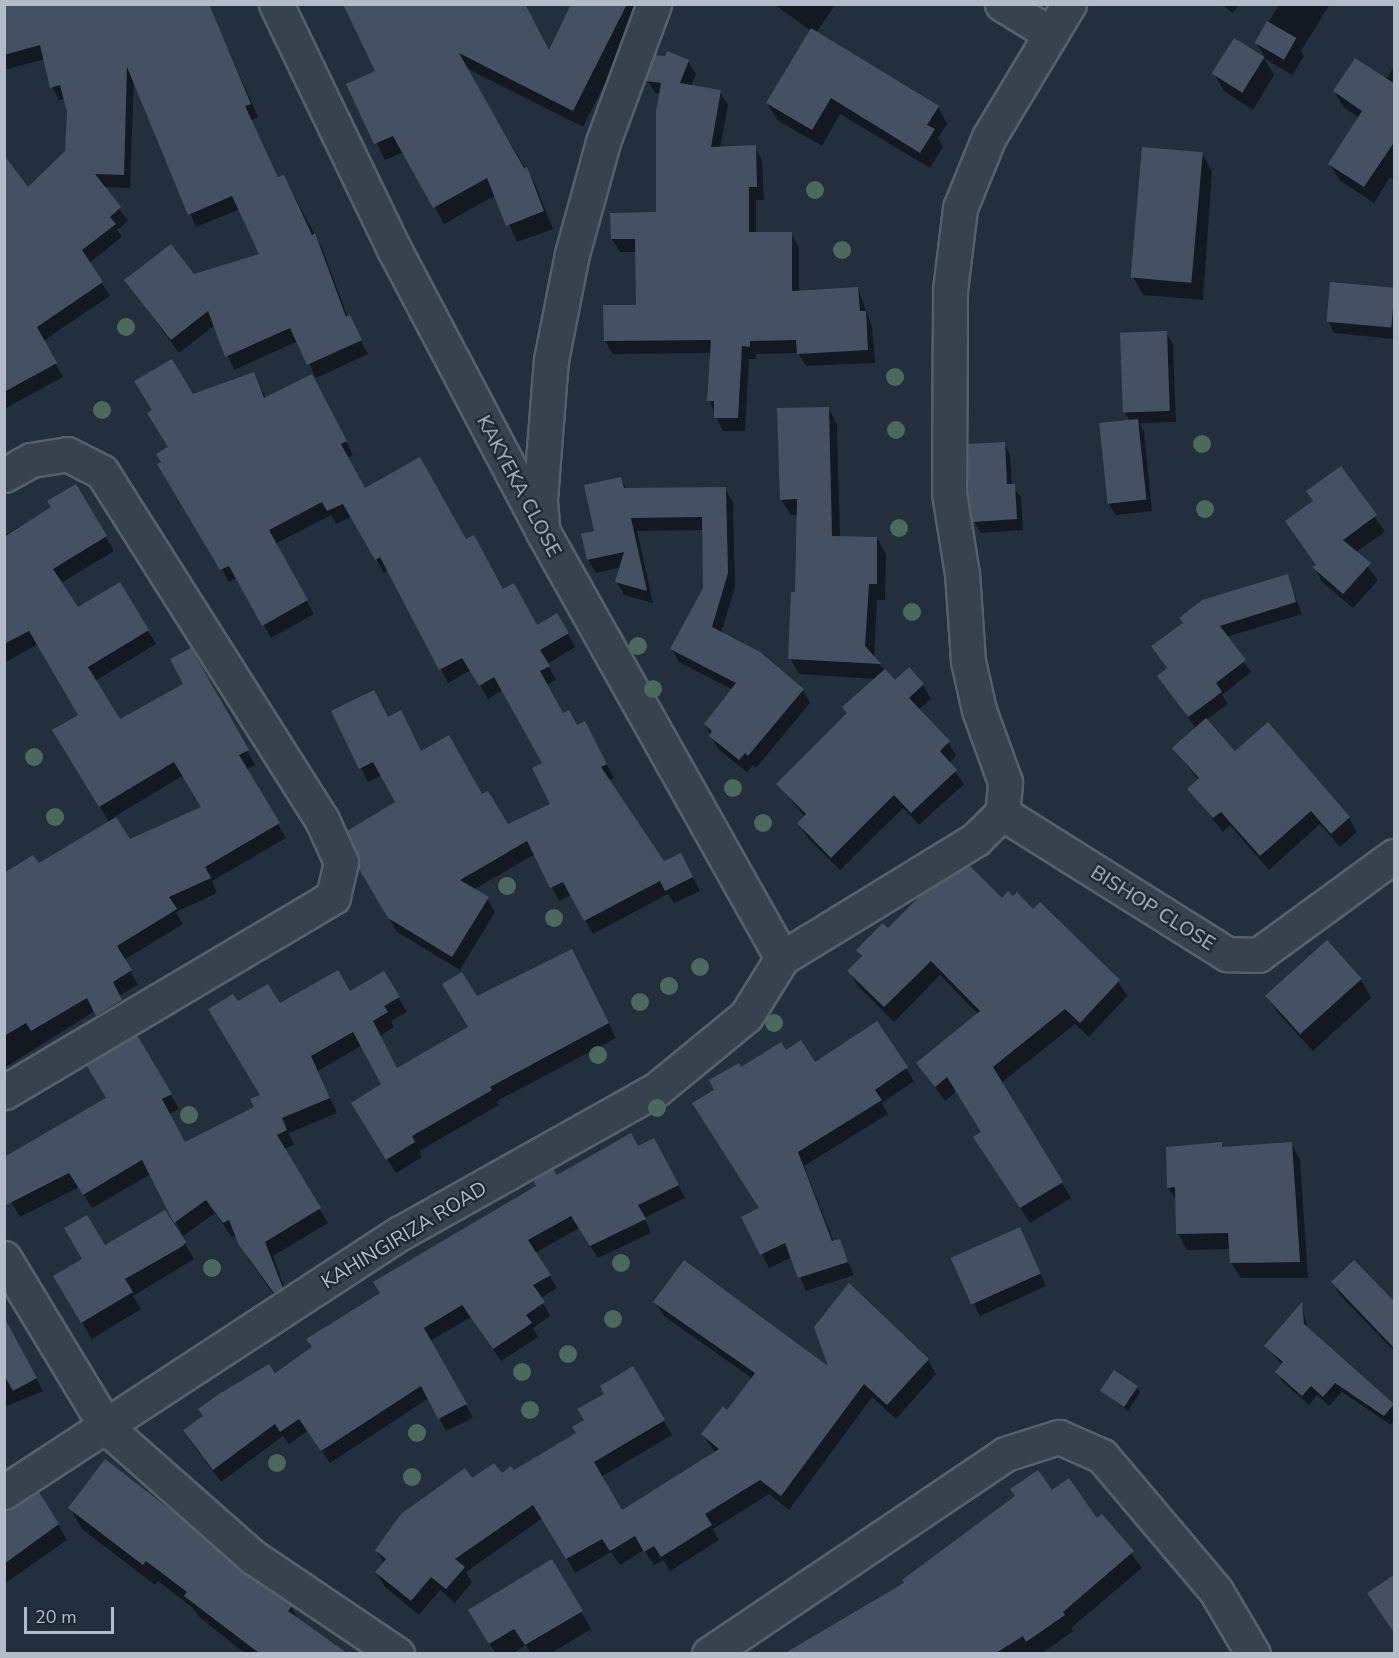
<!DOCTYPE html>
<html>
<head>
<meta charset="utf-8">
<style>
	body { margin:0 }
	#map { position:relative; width:1399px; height:1658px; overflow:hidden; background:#242f3e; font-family:"Nunito Sans",sans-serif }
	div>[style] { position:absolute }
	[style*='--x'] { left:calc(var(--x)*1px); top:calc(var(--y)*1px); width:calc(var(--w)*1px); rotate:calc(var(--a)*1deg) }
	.shadow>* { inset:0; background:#0007 }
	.building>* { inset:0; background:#455162; transform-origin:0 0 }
	.roads { filter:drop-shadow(2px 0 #565f6c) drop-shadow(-2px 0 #565f6c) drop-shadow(0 2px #565f6c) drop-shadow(0 -2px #565f6c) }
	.minor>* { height:33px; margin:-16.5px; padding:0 16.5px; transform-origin:16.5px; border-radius:16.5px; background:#38414e }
	.trees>* { width:18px; height:18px; margin:-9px; border-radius:50%; background:#4b6a5d }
	span { translate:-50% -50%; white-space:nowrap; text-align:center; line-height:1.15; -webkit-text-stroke:4.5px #1d2633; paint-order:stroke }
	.street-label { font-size:20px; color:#b4bcc9 }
	.frame { position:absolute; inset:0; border:6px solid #b4bcc9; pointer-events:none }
	.scale { position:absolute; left:24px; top:1607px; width:90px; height:27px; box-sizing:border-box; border:3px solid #b4bcc9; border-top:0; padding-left:8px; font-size:18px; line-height:21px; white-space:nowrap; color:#b4bcc9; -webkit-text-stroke:4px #1d2633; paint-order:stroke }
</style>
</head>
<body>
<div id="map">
	<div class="shadow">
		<i style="clip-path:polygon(4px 4px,208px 4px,258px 117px,251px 120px,279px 179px,284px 177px,322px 248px,348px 318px,368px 354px,316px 378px,298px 341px,234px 370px,215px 325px,179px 353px,126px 281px,194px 276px,261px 255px,240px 209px,196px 227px,134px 80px,130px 188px,103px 187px,128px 221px,117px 230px,122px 237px,89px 263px,110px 296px,43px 341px,63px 377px,4px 409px,4px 278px,27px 189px,67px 152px,68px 112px,65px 99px,59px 100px,52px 87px,45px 59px,4px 70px)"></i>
		<i style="clip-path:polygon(344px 4px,549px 52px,573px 4px,645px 4px,583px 127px,466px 68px,536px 186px,553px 229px,517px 242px,496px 195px,444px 224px,404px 152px,385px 160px,348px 85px,377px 72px)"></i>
		<i style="clip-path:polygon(774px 4px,836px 4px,816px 33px,938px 107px,947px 124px,938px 138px,943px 147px,930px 168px,840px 114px,822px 146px,777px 120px,767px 103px,811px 31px)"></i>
		<i style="clip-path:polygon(1221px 4px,1239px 4px,1233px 13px)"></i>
		<i style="clip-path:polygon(1274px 4px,1330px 4px,1301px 51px,1304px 56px,1292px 75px,1264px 58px,1274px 75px,1253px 110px,1224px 91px,1214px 74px,1235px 40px,1265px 58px,1256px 42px,1278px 7px)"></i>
		<i style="clip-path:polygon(688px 61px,696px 74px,691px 86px,720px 92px,728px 105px,720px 148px,755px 147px,762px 160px,764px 200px,756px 200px,756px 233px,791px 234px,799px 247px,799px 292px,858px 289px,872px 326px,875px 363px,806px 366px,798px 353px,756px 354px,756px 359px,749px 359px,745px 431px,723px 431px,716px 417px,709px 400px,711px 353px,613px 354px,605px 341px,638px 306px,637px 252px,620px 252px,612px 239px,657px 214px,660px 94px,655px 93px,647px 80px)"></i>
		<i style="clip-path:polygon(1394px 66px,1394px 180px,1390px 177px,1374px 203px,1339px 180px,1330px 164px,1360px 118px,1344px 108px,1335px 92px,1386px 80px)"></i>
		<i style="clip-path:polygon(1202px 154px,1212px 171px,1203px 300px,1143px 295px,1133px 277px)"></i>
		<i style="clip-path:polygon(1394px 290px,1394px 339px,1334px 333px,1328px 321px)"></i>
		<i style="clip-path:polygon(1166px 333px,1173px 344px,1176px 422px,1139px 423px,1144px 432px,1152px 511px,1116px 515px,1109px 504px,1130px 421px,1125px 412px,1122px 334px)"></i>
		<i style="clip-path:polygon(254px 374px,266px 399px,319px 389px,353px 455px,347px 458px,364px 490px,466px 541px,503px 591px,537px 626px,557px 615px,575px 647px,547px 664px,556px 680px,546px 685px,563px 715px,592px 736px,614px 778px,608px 781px,663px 863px,681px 855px,700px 891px,674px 903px,668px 894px,593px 934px,571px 895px,559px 901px,535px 854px,473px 890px,487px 898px,495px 912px,460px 970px,397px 932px,360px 869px,397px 802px,382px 775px,368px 782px,333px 712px,388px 718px,421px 753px,482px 796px,507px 826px,552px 805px,544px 764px,503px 690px,488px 699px,471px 670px,448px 683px,389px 570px,384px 573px,352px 516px,336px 524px,331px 515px,275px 544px,314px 614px,271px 638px,237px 578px,229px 582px,198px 525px,170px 448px,193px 396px)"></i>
		<i style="clip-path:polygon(828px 408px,837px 424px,840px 538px,877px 538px,886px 554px,885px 600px,877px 600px,874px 658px,895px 682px,909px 669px,923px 685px,931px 699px,918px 710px,948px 742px,956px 756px,949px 763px,964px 784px,919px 825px,903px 808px,840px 870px,807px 837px,799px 824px,805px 817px,778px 784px,848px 714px,876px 679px,799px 674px,790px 658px,797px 594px,798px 515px,791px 515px,781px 499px)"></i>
		<i style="clip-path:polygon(1004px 443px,1010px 455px,1012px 486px,1021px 497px,1023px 530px,981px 533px,974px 521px)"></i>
		<i style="clip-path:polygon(1341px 468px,1385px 532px,1356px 552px,1378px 580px,1353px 608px,1322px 582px,1314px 567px,1317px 566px,1287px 521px,1314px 502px)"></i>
		<i style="clip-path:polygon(621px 479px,627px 490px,725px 489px,733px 502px,735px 587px,721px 633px,803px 690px,810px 703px,756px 768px,753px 765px,747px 772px,718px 749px,705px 724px,733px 690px,679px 662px,672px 649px,704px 589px,704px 530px,637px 531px,653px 603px,624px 595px,616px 581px,621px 567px,596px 573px,588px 560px,583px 535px,596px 533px)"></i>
		<i style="clip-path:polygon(evenodd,75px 486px,114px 551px,61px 583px,78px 609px,148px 631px,156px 644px,95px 681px,119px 721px,185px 684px,190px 650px,255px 765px,246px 770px,286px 838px,212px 881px,217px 893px,176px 912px,183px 924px,124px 960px,138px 985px,119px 996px,129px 1015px,105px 1029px,95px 1011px,4px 1068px,4px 875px,38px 865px,109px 822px,54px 730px,80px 715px,38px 644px,4px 663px,4px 536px,53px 507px,75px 486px,184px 775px,203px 807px,129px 840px,114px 817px,184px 775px)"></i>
		<i style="clip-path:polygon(1287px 576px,1302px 614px,1226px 637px,1251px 672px,1222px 695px,1228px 704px,1206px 720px,1235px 753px,1349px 818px,1357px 832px,1340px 847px,1320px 824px,1269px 870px,1230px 825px,1223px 832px,1189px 789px,1199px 781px,1174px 748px,1196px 729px,1159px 676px,1168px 669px,1160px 658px)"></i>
		<i style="clip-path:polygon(1002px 900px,1033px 911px,1118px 981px,1127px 996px,1089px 1037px,1075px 1024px,1001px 1083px,1071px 1198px,1030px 1223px,983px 1152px,982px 1133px,957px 1091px,945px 1101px,918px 1063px,978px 1014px,940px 975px,894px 1022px,858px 986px,849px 971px,862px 958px,858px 951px,888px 930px)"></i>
		<i style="clip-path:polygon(1327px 942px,1361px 980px,1371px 998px,1313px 1051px,1278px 1013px,1268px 996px)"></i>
		<i style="clip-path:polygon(580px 965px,616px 1038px,497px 1101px,499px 1105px,419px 1151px,422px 1157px,396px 1173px,361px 1118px,383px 1085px,362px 1045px,318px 1071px,337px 1113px,289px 1133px,294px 1145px,284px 1149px,328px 1223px,273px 1256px,290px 1303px,283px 1307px,249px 1260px,237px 1235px,232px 1237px,215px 1213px,183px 1236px,151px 1174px,92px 1208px,79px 1187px,20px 1217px,4px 1190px,108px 1098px,137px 1037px,179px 1109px,169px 1114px,184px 1144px,256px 1107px,262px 1096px,237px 1003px,279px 1005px,350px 993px,384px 973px,407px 1012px,391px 1021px,394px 1027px,380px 1036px,397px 1070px,470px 1028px,476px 998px)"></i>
		<i style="clip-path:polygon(877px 1023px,914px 1081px,882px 1103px,888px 1114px,804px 1166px,834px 1242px,839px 1241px,854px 1275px,806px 1291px,792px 1257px,769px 1268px,743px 1218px,761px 1209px,716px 1090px,741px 1069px,785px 1052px,814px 1064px)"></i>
		<i style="clip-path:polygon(1291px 1143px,1300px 1160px,1308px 1278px,1241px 1278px,1231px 1262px,1231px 1249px,1187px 1250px,1178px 1234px,1177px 1202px,1168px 1187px,1168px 1148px,1221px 1144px,1224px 1149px)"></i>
		<i style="clip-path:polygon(638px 1148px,661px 1152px,685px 1198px,644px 1218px,651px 1233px,598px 1258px,579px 1228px,535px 1253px,557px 1288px,540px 1298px,550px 1316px,533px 1328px,538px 1337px,501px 1361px,471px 1317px,430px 1341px,473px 1418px,446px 1431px,429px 1398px,330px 1463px,308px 1431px,289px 1444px,283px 1436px,221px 1482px,192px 1443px,185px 1430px,314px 1348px,382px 1294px,556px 1177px)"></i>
		<i style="clip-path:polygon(1020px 1229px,1046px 1286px,980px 1316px,974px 1304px)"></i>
		<i style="clip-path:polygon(184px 1242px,194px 1259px,133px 1296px,141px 1309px,92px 1339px,55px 1277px,104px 1247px)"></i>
		<i style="clip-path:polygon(1333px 1283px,1394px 1305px,1394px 1351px,1339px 1294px)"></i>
		<i style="clip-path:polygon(655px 1302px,831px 1370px,928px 1360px,936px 1374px,896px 1419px,872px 1397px,789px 1510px,769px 1494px,713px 1529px,719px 1540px,670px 1571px,663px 1560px,654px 1565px,644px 1550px,620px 1565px,611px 1552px,575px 1573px,543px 1518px,466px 1572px,472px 1582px,455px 1603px,440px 1590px,419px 1615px,385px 1587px,377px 1573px,384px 1563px,377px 1551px,472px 1480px,514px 1472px,578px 1433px,606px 1394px,633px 1368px,672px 1435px,601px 1477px,621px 1512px,716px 1453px,702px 1434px,728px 1412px,753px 1379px,664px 1316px)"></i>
		<i style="clip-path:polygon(1302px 1305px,1308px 1331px,1393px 1404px,1394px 1420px,1391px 1425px,1342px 1392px,1329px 1406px,1317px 1395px,1309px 1405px,1283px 1382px,1277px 1372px,1282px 1365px,1266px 1346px)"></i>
		<i style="clip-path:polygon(4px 1319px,43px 1391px,4px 1407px)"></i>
		<i style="clip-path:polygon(1137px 1387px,1140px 1392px,1128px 1411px,1102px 1391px)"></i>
		<i style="clip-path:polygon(1052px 1492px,1097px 1520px,1102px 1516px,1142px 1568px,1071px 1628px,1073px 1631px,1041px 1654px,793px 1654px)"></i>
		<i style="clip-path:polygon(70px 1508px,240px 1572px,291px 1607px,299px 1621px,344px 1654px,246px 1654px,199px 1617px,193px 1608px,158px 1581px,155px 1585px,82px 1529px)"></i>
		<i style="clip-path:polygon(14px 1509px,58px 1524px,67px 1540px,4px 1584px,4px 1510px)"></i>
		<i style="clip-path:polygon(551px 1561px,591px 1629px,550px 1654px,531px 1654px,526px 1645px,512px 1654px,496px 1654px,470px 1610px)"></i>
	</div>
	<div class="building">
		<i style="clip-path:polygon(4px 4px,209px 4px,251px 104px,245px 106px,278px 177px,284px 175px,312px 235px,315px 233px,346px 317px,350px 315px,362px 340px,307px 365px,290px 328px,225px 357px,208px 311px,171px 340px,124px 280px,171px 244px,194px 274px,259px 254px,232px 196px,188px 215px,127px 67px,124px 175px,95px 174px,121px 207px,110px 217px,116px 224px,82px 250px,103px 282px,37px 327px,57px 363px,4px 392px,4px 155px,28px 187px,65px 151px,67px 112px,60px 85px,50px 88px,40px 45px,4px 55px)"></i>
		<i style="clip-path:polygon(343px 4px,525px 4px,549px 50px,571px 4px,627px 4px,573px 111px,459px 53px,524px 168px,527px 167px,544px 211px,506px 226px,487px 178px,433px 208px,393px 136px,374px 144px,346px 84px,375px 71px)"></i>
		<i style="left:1267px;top:21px;width:34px;height:25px;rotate:30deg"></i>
		<i style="clip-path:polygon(811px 28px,939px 106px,927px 125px,935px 129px,920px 153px,831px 98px,812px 130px,766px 103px)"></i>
		<i style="left:1234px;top:38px;width:36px;height:42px;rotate:32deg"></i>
		<i style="clip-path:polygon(667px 51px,689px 60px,680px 83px,721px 90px,711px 147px,756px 145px,757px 187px,749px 187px,749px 232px,792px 232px,792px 291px,858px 287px,860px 311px,866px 311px,868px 350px,797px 354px,796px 340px,750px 341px,750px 347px,742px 346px,738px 418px,714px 418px,714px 401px,707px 401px,711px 340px,604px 341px,603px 305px,636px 305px,635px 239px,611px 239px,610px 213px,656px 212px,656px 111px,661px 83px,646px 81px,655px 55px,665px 56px)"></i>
		<i style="clip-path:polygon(1355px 58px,1395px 84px,1395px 141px,1364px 187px,1328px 164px,1362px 111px,1333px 91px)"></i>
		<i style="left:1142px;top:147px;width:61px;height:131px;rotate:5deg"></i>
		<i style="left:1330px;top:282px;width:65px;height:40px;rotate:5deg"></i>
		<i style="left:1167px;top:331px;width:80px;height:47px;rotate:88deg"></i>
		<i style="clip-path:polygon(172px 359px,193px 394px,254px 372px,264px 398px,312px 374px,347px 441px,341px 444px,365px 488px,420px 457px,466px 539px,474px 535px,503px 589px,514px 583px,537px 625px,557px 613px,569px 633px,540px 650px,550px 666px,540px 671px,563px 713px,569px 710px,577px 725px,585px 721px,607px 764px,601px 767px,664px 861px,681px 853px,693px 877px,665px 891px,660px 881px,584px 921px,563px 882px,550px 888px,527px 841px,460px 880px,489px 897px,452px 957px,388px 918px,359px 869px,358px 854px,347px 831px,395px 802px,373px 762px,359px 769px,331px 711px,374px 690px,388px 717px,401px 710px,421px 751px,449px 735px,482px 794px,488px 791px,508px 824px,550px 804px,532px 768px,542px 763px,494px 677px,479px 686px,462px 658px,439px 670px,380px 557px,375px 560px,343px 504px,327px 511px,322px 502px,269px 530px,308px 600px,262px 626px,229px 566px,220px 570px,157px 464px,161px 462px,156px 454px,168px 447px,147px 413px,152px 410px,134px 381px)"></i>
		<i style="clip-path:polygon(829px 407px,832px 536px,877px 537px,877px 584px,869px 584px,865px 646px,881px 664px,788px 659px,791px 592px,795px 592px,797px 499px,780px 500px,777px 408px)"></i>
		<i style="left:1138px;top:419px;width:81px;height:39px;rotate:84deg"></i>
		<i style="clip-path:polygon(1005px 442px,1007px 484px,1015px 484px,1017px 519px,973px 522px,968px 492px,968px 444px)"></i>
		<i style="clip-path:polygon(1341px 466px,1377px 515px,1343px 540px,1371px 563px,1343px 594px,1312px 567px,1316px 565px,1285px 521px,1313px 501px,1306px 491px)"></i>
		<i style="clip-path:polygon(621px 477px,624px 488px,726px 487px,728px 573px,712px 627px,760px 652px,804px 689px,748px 756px,745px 753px,739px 760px,709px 736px,712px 731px,704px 724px,736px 683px,670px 649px,703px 588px,702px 517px,631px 518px,647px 591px,615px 582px,624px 552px,587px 560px,581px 534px,594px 531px,584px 485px)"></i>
		<i style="clip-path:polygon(76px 484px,107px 536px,53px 569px,78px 607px,120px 582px,149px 630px,88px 667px,120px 719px,183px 684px,170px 659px,191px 648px,249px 750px,239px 755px,280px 823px,205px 867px,211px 878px,169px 897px,177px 909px,117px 946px,132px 970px,113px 982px,122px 1000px,96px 1016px,87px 998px,31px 1031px,26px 1023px,4px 1036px,4px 873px,33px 855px,39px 863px,116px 817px,130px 839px,201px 807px,174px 762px,99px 807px,52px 730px,78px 715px,29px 631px,4px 644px,4px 537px,51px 507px,47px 501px)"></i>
		<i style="clip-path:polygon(1288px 574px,1296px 602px,1220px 626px,1246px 660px,1216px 683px,1222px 692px,1188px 717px,1157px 676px,1167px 668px,1151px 646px,1183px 623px,1179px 618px,1202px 600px)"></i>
		<i style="clip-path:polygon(909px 667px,924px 684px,909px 698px,950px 741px,940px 751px,957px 770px,911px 813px,894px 795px,831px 858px,797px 823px,806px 814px,776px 784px,847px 713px,842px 707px,885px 669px,895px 680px)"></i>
		<i style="clip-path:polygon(1206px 718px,1235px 751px,1268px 722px,1350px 817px,1331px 834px,1311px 811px,1260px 856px,1221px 812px,1213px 818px,1187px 789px,1199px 778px,1172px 748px)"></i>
		<i style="clip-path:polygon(969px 865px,1002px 898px,1008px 891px,1013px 896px,1017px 892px,1033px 909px,1040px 902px,1120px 980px,1080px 1023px,1065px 1009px,993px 1067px,1063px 1182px,1020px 1208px,973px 1137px,981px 1132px,947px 1077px,935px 1087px,916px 1063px,980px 1011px,931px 961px,884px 1007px,847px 971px,862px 956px,856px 950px,883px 923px,888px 928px,922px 894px)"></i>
		<i style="left:1327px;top:940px;width:52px;height:83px;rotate:48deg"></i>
		<i style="clip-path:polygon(572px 949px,609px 1023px,490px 1087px,492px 1090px,412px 1136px,415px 1142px,386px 1160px,351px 1103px,381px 1084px,353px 1032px,311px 1056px,330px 1098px,282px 1118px,287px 1130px,277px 1135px,321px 1208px,265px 1242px,283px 1288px,274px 1293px,239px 1245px,229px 1220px,223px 1223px,206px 1200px,174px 1223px,142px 1160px,83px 1195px,69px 1173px,4px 1206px,4px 1157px,106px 1098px,87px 1066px,137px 1035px,172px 1094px,162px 1099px,185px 1142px,254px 1107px,250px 1099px,260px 1095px,208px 1009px,233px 994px,238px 1001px,268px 984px,280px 1003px,338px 970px,350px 991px,384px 971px,400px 997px,384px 1006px,388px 1012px,373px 1021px,397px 1068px,468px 1027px,442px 984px,462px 972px,477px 996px)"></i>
		<i style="clip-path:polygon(877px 1021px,908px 1067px,875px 1090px,882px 1100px,798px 1152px,832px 1241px,840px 1239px,848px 1262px,798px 1278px,785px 1243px,760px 1255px,741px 1217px,759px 1208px,692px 1103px,714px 1090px,709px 1080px,739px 1063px,741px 1067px,781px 1042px,786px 1050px,801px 1040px,815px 1062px)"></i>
		<i style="clip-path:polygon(631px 1133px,638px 1146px,654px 1138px,679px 1185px,638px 1205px,646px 1219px,590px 1246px,571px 1216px,528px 1240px,551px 1275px,533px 1285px,545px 1302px,526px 1315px,532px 1323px,493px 1349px,462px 1305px,424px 1328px,467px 1404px,438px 1419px,421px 1386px,321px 1451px,299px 1419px,280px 1432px,275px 1424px,213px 1470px,183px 1430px,203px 1416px,198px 1409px,219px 1394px,269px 1364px,275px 1373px,312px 1347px,306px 1339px,380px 1293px,373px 1282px,536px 1186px,533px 1180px,553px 1169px,557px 1175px)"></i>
		<i style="clip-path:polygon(1222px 1142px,1222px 1147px,1292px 1142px,1300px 1262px,1230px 1263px,1228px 1233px,1176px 1234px,1175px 1187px,1167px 1188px,1166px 1147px)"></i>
		<i style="clip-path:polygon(165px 1210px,186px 1242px,183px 1246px,125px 1279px,133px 1292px,81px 1323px,53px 1276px,82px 1259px,64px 1228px,87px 1215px,105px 1245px)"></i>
		<i style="left:1020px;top:1227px;width:51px;height:76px;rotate:66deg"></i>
		<i style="clip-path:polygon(684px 1260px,828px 1366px,814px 1327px,849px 1283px,929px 1359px,887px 1405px,864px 1384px,781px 1496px,760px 1480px,705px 1514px,712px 1525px,661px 1557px,654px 1546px,644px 1552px,635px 1536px,610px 1551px,602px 1539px,566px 1559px,533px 1505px,455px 1559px,465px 1567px,446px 1589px,431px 1577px,411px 1601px,375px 1572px,386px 1559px,375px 1550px,401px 1514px,465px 1468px,472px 1478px,494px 1463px,502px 1473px,511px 1466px,514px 1470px,576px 1433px,572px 1427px,584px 1420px,577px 1409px,604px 1394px,600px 1386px,633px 1366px,665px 1420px,594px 1462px,622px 1510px,719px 1449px,701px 1434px,723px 1406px,727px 1410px,755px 1373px,653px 1302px)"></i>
		<i style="clip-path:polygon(1354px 1260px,1395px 1302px,1395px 1349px,1331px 1282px)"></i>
		<i style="clip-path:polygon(1302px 1302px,1304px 1324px,1394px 1404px,1384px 1416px,1335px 1383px,1323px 1397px,1311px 1386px,1302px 1396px,1275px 1372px,1283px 1362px,1264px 1346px)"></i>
		<i style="clip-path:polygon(4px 1317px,37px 1378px,13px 1391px,4px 1375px)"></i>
		<i style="left:1114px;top:1370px;width:29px;height:25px;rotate:34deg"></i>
		<i style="clip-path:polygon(105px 1459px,172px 1511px,241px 1571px,292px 1606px,288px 1611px,347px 1653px,259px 1653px,184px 1596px,187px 1592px,146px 1561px,143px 1565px,68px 1508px)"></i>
		<i style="clip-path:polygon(1038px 1470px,1052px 1490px,1069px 1478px,1097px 1518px,1102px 1514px,1134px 1551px,1063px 1612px,1065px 1615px,1026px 1642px,1023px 1636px,996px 1653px,785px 1653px,904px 1583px,902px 1580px,1015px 1496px,1010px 1489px)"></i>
		<i style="clip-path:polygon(39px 1492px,59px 1524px,4px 1564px,4px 1511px)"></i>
		<i style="clip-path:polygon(552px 1559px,583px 1611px,525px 1645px,514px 1629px,489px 1644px,468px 1610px)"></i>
		<i style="clip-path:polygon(1395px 1574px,1395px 1634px,1367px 1593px)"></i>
	</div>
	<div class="roads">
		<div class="minor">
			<i style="--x:276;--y:4;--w:272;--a:64.3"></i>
			<i style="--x:394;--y:249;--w:320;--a:62.2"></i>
			<i style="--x:543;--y:532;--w:488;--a:60.7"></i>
			<i style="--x:1002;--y:4;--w:55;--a:31.7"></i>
			<i style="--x:4;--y:475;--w:31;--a:-29"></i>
			<i style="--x:31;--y:460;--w:36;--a:-9"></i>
			<i style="--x:67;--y:454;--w:39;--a:27"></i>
			<i style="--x:102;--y:472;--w:412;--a:57.7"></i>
			<i style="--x:322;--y:820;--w:46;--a:65.7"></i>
			<i style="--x:341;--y:862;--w:36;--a:103"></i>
			<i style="--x:333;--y:897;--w:382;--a:149.3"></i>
			<i style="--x:542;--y:524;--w:25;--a:-95"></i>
			<i style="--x:540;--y:499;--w:139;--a:-85.5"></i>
			<i style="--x:551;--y:360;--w:108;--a:-78.8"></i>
			<i style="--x:572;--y:254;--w:116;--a:-74.5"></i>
			<i style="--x:603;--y:142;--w:147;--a:-69.7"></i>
			<i style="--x:1002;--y:813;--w:31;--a:-84"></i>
			<i style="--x:1005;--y:782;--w:77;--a:-109.9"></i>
			<i style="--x:979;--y:710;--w:50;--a:-102.7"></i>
			<i style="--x:968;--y:661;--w:87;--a:-93.9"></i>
			<i style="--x:962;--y:574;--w:82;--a:-99.1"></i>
			<i style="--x:949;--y:493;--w:203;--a:-89.7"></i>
			<i style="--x:950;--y:290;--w:83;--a:-83"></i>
			<i style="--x:960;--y:208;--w:77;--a:-67.8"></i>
			<i style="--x:989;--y:137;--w:155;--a:-59"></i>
			<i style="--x:1002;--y:813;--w:266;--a:32.1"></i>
			<i style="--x:1227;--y:954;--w:31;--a:2"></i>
			<i style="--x:1258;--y:955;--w:168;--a:-36.1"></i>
			<i style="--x:782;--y:958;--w:228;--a:-31.5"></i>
			<i style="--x:976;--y:839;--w:37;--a:-45"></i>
			<i style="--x:4;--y:1258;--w:199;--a:58.8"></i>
			<i style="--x:107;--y:1428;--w:195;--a:41.5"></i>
			<i style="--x:253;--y:1557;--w:174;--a:34"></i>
			<i style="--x:4;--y:1492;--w:475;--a:-33.2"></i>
			<i style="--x:402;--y:1232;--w:292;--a:-29.3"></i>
			<i style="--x:657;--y:1089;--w:115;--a:-39.4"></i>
			<i style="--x:746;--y:1016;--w:68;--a:-58.2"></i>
			<i style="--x:709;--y:1654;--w:357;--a:-34"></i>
			<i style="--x:1005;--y:1454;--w:57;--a:-17.5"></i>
			<i style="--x:1059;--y:1437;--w:47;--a:23.8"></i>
			<i style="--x:1102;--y:1456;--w:177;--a:49.8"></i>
			<i style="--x:1216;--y:1591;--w:73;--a:59.6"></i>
		</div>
	</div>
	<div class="trees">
		<i style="left:815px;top:190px"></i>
		<i style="left:842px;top:250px"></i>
		<i style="left:126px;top:327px"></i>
		<i style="left:895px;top:377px"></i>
		<i style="left:102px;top:410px"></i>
		<i style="left:896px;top:430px"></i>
		<i style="left:1202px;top:444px"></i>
		<i style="left:1205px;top:509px"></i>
		<i style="left:899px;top:528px"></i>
		<i style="left:912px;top:612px"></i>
		<i style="left:638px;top:646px"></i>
		<i style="left:653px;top:689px"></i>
		<i style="left:34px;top:757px"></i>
		<i style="left:733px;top:788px"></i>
		<i style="left:55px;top:817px"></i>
		<i style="left:763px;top:823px"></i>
		<i style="left:507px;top:886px"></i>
		<i style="left:554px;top:918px"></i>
		<i style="left:700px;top:967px"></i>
		<i style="left:669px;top:986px"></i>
		<i style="left:640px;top:1002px"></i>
		<i style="left:774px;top:1023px"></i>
		<i style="left:598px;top:1055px"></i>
		<i style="left:657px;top:1108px"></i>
		<i style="left:189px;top:1115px"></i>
		<i style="left:621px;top:1263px"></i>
		<i style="left:212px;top:1268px"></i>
		<i style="left:613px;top:1319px"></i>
		<i style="left:568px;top:1354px"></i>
		<i style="left:522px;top:1372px"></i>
		<i style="left:530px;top:1410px"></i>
		<i style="left:417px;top:1433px"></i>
		<i style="left:277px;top:1463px"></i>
		<i style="left:412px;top:1477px"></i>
	</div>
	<div class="street-label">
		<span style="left:519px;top:486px;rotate:62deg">KAKYEKA CLOSE</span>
		<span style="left:1153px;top:908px;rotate:32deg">BISHOP CLOSE</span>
		<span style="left:404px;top:1235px;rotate:-31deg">KAHINGIRIZA ROAD</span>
	</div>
	<div class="frame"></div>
	<div class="scale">20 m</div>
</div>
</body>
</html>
